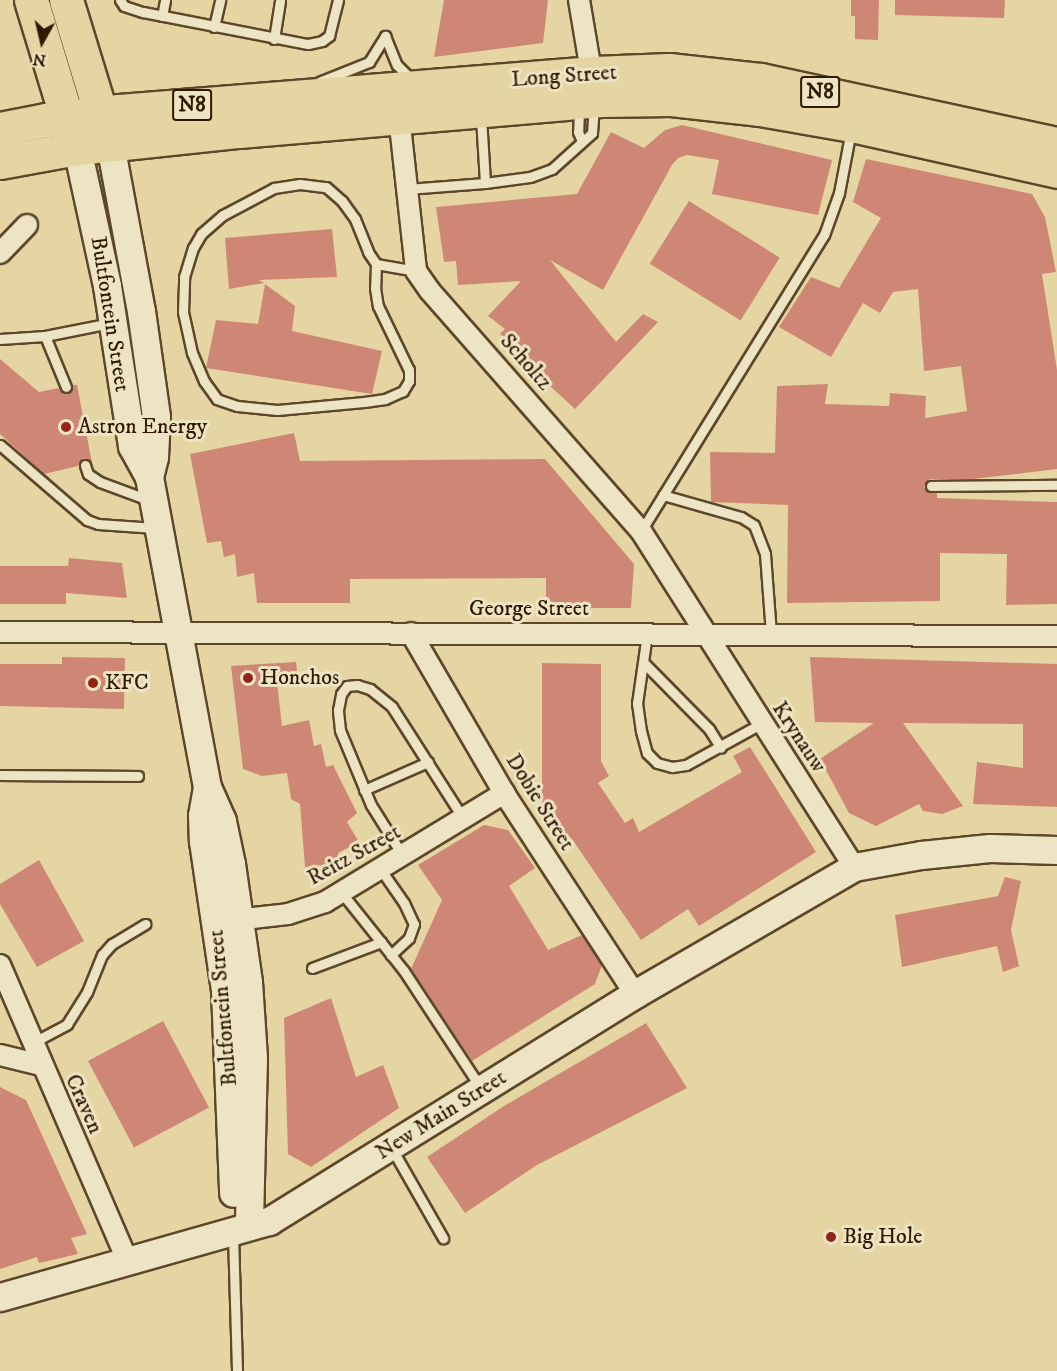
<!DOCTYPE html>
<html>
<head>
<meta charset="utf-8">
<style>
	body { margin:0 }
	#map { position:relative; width:1057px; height:1371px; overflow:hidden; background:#e4d5a2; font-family:"IM FELL DW Pica",serif }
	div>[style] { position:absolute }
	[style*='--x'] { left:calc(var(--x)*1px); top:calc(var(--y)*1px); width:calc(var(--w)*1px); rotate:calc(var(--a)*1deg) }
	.building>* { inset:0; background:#cf8775; transform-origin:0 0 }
	.roads { filter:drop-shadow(2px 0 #5d472b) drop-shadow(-2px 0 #5d472b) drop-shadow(0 2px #5d472b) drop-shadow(0 -2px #5d472b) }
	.lane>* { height:9px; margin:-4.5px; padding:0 4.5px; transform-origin:4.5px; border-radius:4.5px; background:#ede4c3 }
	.street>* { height:20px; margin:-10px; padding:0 10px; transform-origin:10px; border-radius:10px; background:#ede4c3 }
	.secondary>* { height:27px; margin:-13.5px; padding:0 13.5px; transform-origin:13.5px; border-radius:13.5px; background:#ede4c3 }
	.highway>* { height:33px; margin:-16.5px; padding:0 16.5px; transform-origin:16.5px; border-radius:16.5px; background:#e4d5a2 }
	.dots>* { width:16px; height:16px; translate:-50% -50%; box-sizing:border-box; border:3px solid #ede4c3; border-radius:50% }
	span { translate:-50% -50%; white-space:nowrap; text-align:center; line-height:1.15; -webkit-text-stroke:6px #ede4c3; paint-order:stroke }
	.shield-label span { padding:2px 4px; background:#ede4c3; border:2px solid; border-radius:4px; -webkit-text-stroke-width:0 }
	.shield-label { font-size:21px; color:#301803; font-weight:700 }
	.street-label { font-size:22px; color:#301803 }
	.poi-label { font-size:22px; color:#301803 }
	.left { translate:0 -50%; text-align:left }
	.north { position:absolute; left:12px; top:12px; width:60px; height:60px; -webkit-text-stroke:4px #ede4c3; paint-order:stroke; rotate:188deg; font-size:16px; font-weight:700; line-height:24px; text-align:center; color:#301803 }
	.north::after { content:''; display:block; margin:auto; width:21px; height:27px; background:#301803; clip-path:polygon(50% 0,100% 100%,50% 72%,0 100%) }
</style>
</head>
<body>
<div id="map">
	<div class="building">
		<i style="clip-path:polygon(444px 0,548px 0,543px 43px,434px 57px)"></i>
		<i style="clip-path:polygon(851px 0,879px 0,878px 40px,855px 39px,855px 16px,851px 16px)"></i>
		<i style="clip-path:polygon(895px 0,1005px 0,1004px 18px,895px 15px)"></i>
		<i style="clip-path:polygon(682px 125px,832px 160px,818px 215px,712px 194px,719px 160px,687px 155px,678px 158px,672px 165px,603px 290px,550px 260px,616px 342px,643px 314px,658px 322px,575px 409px,551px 387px,515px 345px,500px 334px,505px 329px,488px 316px,521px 281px,458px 285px,456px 261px,444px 262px,436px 207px,577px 194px,611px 132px,644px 148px,665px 130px)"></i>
		<i style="clip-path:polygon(866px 159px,1032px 194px,1045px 217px,1056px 272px,1042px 274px,1057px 370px,1057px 469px,973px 479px,930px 479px,924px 487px,928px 492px,937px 493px,937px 498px,1057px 502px,1057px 604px,1006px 605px,1007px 554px,940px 553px,940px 601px,787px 603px,788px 505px,711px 502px,710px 452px,775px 453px,777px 386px,828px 384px,825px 404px,889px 406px,890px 393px,926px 396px,925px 418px,967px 411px,961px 366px,924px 371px,918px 289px,893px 292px,880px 313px,863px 303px,831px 357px,779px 327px,811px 277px,839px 288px,881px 218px,853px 202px)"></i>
		<i style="left:689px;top:201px;width:107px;height:74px;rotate:32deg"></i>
		<i style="clip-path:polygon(332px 229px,337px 277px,259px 280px,264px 283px,229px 289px,225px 238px)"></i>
		<i style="clip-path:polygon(265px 284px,295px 306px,292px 331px,382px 351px,372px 394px,206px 368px,216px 320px,258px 324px)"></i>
		<i style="clip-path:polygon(0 359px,39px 392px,59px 388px,62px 393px,68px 393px,72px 385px,77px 385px,92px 463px,83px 458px,78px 466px,44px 474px,0 434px)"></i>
		<i style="clip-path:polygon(294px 433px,300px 461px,545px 459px,634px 564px,631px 608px,546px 608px,546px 578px,350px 579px,350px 603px,257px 603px,254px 573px,237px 577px,235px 554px,224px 557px,221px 541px,207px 543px,190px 454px)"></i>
		<i style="clip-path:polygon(69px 558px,122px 563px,127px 598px,66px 593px,66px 604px,0 604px,0 566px,68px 566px)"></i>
		<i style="clip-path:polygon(62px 657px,125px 658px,124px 709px,0 706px,0 664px,62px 664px)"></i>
		<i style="clip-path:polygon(810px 657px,1057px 664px,1057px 807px,973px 804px,977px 762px,1023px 768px,1023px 724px,903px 723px,963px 806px,942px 814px,923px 811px,919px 804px,876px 826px,849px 813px,820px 759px,874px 723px,815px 722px)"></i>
		<i style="clip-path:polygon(296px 662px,298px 680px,277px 682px,282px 726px,309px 720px,314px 746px,321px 744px,326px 767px,333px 765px,357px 813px,347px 822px,359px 842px,338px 853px,339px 863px,305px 867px,300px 804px,291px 799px,287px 773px,262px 776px,243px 769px,231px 666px)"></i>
		<i style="clip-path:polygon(542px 663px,601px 664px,601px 761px,609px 776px,598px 783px,625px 823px,633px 818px,639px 832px,742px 772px,733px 756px,750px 747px,816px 852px,699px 926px,688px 909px,641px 940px,572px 839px,542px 814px)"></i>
		<i style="clip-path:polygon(484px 825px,508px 830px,535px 868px,509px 886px,548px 950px,582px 935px,602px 965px,595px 984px,472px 1061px,411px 969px,442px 900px,418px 865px)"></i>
		<i style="clip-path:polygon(39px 860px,84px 941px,37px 967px,0 904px,0 884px)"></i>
		<i style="clip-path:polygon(1005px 877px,1021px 881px,1011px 930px,1019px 966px,1003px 972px,997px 946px,902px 967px,895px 915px,998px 896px)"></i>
		<i style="clip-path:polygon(331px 998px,356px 1077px,383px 1065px,399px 1108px,311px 1167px,288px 1154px,284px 1018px)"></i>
		<i style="left:163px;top:1021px;width:98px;height:85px;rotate:62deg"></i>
		<i style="clip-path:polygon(646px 1023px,687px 1088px,537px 1165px,465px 1213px,427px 1157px,504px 1106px)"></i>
		<i style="clip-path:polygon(0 1087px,26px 1100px,87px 1234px,71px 1238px,78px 1254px,39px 1263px,37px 1257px,0 1269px)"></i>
	</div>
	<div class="roads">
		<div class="lane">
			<i style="--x:120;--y:0;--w:7;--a:56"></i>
			<i style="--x:124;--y:6;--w:20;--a:18"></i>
			<i style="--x:143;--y:12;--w:168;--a:11"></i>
			<i style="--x:308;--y:44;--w:14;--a:-12"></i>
			<i style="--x:322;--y:41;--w:9;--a:-36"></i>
			<i style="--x:329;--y:36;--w:37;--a:-76"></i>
			<i style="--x:162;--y:16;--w:16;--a:-79"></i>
			<i style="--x:214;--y:27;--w:28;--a:-77"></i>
			<i style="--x:385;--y:36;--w:31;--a:68"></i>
			<i style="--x:397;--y:65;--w:20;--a:45"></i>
			<i style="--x:274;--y:39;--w:39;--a:-81"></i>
			<i style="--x:319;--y:82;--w:54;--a:-21.8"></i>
			<i style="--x:369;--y:62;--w:31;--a:-58"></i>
			<i style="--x:579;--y:109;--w:23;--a:92"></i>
			<i style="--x:578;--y:132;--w:10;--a:66"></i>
			<i style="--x:481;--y:117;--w:66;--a:86.5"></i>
			<i style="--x:407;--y:189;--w:78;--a:-4.4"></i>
			<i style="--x:485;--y:183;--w:45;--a:-7.6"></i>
			<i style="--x:530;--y:177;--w:23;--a:-20"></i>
			<i style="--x:552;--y:169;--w:54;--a:-42"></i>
			<i style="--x:592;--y:133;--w:27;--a:-86"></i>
			<i style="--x:376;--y:264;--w:24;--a:92"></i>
			<i style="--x:375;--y:288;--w:18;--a:81"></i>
			<i style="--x:378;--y:306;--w:71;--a:64.2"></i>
			<i style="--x:409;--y:370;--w:11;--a:90"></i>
			<i style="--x:409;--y:381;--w:12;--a:121"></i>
			<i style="--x:403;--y:391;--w:20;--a:156"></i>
			<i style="--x:385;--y:399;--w:21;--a:172"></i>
			<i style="--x:364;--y:402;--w:87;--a:174.7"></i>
			<i style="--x:277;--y:410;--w:40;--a:-174.3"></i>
			<i style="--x:237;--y:406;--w:21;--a:-161"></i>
			<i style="--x:217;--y:399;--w:22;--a:-126"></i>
			<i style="--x:204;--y:381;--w:30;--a:-113"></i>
			<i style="--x:192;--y:353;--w:42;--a:-102.4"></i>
			<i style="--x:183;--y:312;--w:35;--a:-88"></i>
			<i style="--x:184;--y:277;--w:30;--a:-73"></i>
			<i style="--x:193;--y:248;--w:16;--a:-60"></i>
			<i style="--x:201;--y:234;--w:29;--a:-41"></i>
			<i style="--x:223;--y:215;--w:58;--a:-27.9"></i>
			<i style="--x:274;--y:188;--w:26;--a:-9"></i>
			<i style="--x:300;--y:184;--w:26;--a:7"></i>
			<i style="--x:326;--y:187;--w:21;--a:41"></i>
			<i style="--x:342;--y:201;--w:22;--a:54"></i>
			<i style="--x:355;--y:219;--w:35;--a:68"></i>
			<i style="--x:368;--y:252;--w:14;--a:56"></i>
			<i style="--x:376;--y:264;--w:41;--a:9.9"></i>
			<i style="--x:45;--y:336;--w:55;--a:67.6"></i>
			<i style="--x:0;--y:339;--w:45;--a:-3.8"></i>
			<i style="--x:45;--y:336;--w:66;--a:-11.3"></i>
			<i style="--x:0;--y:445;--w:115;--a:40.8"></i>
			<i style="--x:87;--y:520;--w:12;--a:20"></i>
			<i style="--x:98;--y:524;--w:57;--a:4"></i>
			<i style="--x:85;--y:465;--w:9;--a:72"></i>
			<i style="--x:88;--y:474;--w:14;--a:34"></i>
			<i style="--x:100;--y:482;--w:54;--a:20.4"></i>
			<i style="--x:931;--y:486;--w:126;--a:-0.5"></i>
			<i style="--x:663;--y:495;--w:81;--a:15.8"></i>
			<i style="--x:741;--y:517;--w:15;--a:32"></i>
			<i style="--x:754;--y:525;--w:31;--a:69"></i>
			<i style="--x:765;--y:554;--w:80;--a:85.7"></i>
			<i style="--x:641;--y:531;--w:348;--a:-58.3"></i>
			<i style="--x:824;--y:235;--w:45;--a:-70.3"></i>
			<i style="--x:839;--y:193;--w:64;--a:-79.2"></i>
			<i style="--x:647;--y:634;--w:70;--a:98.2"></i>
			<i style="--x:637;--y:703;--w:28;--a:82"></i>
			<i style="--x:641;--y:731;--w:23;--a:75"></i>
			<i style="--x:647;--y:753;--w:14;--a:45"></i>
			<i style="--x:657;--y:763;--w:16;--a:15"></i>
			<i style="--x:672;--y:767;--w:14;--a:-8"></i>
			<i style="--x:686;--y:765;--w:87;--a:-28.9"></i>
			<i style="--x:644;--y:663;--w:93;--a:45.4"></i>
			<i style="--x:709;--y:729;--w:22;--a:58"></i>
			<i style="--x:0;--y:775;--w:138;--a:0.4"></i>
			<i style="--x:364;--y:790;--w:70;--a:-23.6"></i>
			<i style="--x:403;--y:856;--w:60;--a:-122.1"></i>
			<i style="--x:371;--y:805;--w:81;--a:-112.5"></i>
			<i style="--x:340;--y:730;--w:20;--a:-96"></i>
			<i style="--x:338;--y:710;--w:16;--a:-79"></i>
			<i style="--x:341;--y:694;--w:10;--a:-53"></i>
			<i style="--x:347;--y:686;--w:10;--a:-6"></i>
			<i style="--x:357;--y:685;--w:14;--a:17"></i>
			<i style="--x:370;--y:689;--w:28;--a:39"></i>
			<i style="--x:392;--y:707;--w:132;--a:57.4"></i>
			<i style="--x:381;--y:870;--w:40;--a:55.1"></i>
			<i style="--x:404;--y:903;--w:23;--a:65"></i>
			<i style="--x:414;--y:924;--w:15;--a:110"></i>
			<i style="--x:409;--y:938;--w:25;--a:137"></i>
			<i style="--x:341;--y:892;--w:101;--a:51.4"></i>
			<i style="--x:404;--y:971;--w:140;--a:56.7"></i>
			<i style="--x:312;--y:968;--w:74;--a:-20.6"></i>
			<i style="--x:32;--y:1043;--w:40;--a:-28"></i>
			<i style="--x:67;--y:1024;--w:38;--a:-58"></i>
			<i style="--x:87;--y:992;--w:40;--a:-68"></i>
			<i style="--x:102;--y:955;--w:15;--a:-48"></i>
			<i style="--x:112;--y:944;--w:39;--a:-31"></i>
			<i style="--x:392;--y:1149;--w:103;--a:60.2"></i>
			<i style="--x:233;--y:1235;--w:136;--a:88.3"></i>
		</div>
		<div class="street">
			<i style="--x:579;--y:0;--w:84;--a:80.4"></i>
			<i style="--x:398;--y:107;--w:165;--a:83.7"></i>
			<i style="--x:416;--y:271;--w:24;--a:55"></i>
			<i style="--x:430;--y:291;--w:320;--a:48.7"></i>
			<i style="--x:641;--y:531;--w:398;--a:57.6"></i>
			<i style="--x:0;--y:253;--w:39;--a:-46"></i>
			<i style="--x:0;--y:632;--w:1057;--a:0.22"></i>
			<i style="--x:411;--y:633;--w:185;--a:59.8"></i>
			<i style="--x:504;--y:793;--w:240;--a:56.9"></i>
			<i style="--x:226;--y:921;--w:62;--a:-6.4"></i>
			<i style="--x:288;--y:914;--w:39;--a:-18"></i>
			<i style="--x:325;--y:902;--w:210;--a:-31.3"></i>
			<i style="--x:0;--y:965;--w:321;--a:66.7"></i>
			<i style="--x:0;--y:1055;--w:42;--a:13.7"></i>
		</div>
		<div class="secondary">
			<i style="--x:110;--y:144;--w:170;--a:79.5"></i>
			<i style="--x:141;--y:311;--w:107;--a:81.9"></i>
			<i style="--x:156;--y:417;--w:40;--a:92.9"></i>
			<i style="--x:154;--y:457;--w:21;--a:104"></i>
			<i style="--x:77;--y:148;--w:141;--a:77.7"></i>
			<i style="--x:107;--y:286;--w:162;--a:81.1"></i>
			<i style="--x:132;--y:446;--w:35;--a:61"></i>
			<i style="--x:149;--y:477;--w:315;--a:79.4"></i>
			<i style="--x:207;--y:787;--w:37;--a:66"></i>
			<i style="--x:222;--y:821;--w:44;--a:78.2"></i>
			<i style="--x:231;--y:864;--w:119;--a:81.8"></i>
			<i style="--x:248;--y:982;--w:76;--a:86.2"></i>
			<i style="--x:253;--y:1058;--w:168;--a:91.4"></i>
			<i style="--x:207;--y:787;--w:29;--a:100"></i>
			<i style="--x:202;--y:816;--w:25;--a:88"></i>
			<i style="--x:203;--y:841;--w:151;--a:81.6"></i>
			<i style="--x:225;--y:990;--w:203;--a:87.7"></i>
			<i style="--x:0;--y:1297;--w:280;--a:-15.8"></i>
			<i style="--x:269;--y:1221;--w:431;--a:-31.8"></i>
			<i style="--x:635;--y:994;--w:253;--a:-30.1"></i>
			<i style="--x:854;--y:867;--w:68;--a:-10.2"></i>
			<i style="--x:921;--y:855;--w:69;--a:-5.8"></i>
			<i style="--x:990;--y:848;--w:67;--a:1.7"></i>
		</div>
		<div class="highway">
			<i style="--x:31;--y:0;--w:144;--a:73.1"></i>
			<i style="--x:66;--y:0;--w:140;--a:73"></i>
			<i style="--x:0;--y:129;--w:47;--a:-11.1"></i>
			<i style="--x:46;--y:120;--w:74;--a:-7"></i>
			<i style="--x:119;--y:111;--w:476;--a:-4.6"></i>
			<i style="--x:593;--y:73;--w:76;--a:-2.3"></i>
			<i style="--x:669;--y:70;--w:93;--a:6.2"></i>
			<i style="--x:761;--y:80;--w:303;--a:12.2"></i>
			<i style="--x:0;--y:162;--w:78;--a:-10.3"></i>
			<i style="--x:77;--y:148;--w:163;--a:-6"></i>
			<i style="--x:239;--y:131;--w:363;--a:-4.9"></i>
			<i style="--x:601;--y:100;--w:70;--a:-0.8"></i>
			<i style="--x:671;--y:99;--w:90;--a:6.4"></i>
			<i style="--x:760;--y:109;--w:93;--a:9.9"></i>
			<i style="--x:852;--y:125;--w:210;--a:12.6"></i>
		</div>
	</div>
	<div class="dots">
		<i style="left:66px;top:427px;background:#8f2418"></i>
		<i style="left:248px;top:678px;background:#8f2418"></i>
		<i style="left:93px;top:683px;background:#8f2418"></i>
		<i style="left:831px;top:1237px;background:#8f2418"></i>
	</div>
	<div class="shield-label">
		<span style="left:820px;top:92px">N8</span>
		<span style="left:192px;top:105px">N8</span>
	</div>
	<div class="street-label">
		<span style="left:564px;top:76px;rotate:-4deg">Long Street</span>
		<span style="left:110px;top:314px;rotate:81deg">Bultfontein Street</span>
		<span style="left:526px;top:362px;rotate:49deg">Scholtz</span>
		<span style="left:529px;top:609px">George Street</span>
		<span style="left:799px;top:737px;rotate:57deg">Krynauw</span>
		<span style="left:540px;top:802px;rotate:58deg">Dobie Street</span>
		<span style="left:354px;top:855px;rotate:-29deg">Reitz Street</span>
		<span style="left:223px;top:1008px;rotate:-95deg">Bultfontein Street</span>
		<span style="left:84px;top:1104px;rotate:66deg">Craven</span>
		<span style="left:441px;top:1115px;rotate:-32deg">New Main Street</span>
	</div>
	<div class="poi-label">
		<span class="left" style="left:78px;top:427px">Astron Energy</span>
		<span class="left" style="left:260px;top:678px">Honchos</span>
		<span class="left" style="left:105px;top:683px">KFC</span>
		<span class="left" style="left:843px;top:1237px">Big Hole</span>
	</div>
	<div class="north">N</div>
</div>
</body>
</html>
